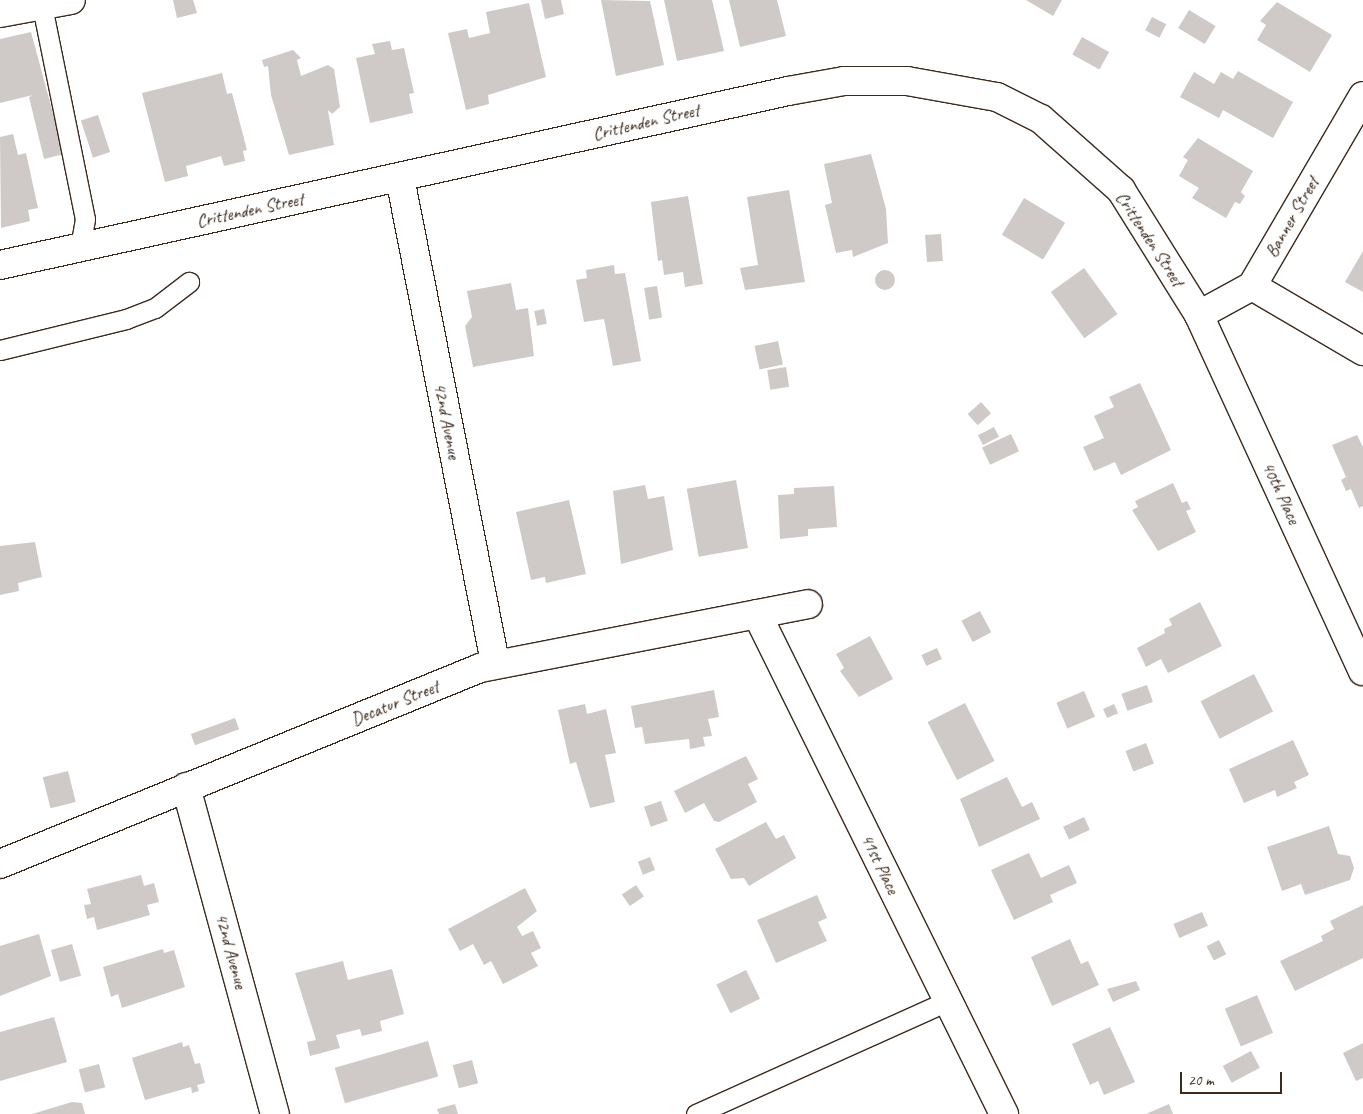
<!DOCTYPE html>
<html>
<head>
<meta charset="utf-8">
<style>
	body { margin:0 }
	#map { position:relative; width:1363px; height:1114px; overflow:hidden; background:#fff; font-family:Caveat,sans-serif }
	div>[style] { position:absolute }
	[style*='--x'] { left:calc(var(--x)*1px); top:calc(var(--y)*1px); width:calc(var(--w)*1px); rotate:calc(var(--a)*1deg) }
	.building>* { inset:0; background:#cfcac7; transform-origin:0 0 }
	.round { border-radius:50% }
	.roads { filter:drop-shadow(1px 0 #3b2a1e) drop-shadow(-1px 0 #3b2a1e) drop-shadow(0 1px #3b2a1e) drop-shadow(0 -1px #3b2a1e) }
	.lane>* { height:19px; margin:-9.5px; padding:0 9.5px; transform-origin:9.5px; border-radius:9.5px; background:#fff }
	.street>* { height:28px; margin:-14px; padding:0 14px; transform-origin:14px; border-radius:14px; background:#fff }
	.secondary>* { height:28px; margin:-14px; padding:0 14px; transform-origin:14px; border-radius:14px; background:#fff }
	span { translate:-50% -50%; white-space:nowrap; text-align:center; line-height:1.15; -webkit-text-stroke:5px #fff; paint-order:stroke }
	.street-label { font-size:18px; color:#3b2a1e }
	.scale { position:absolute; left:1180px; top:1072px; width:102px; height:22px; box-sizing:border-box; border:2px solid #3b2a1e; border-top:0; padding-left:6px; font-size:15px; line-height:18px; white-space:nowrap; color:#3b2a1e; -webkit-text-stroke:4px #fff; paint-order:stroke }
</style>
</head>
<body>
<div id="map">
	<div class="building">
		<i style="clip-path:polygon(173px 0,193px 0,197px 13px,177px 18px)"></i>
		<i style="clip-path:polygon(541px 0,561px 0,564px 14px,545px 19px)"></i>
		<i style="clip-path:polygon(601px 0,650px 1px,664px 65px,616px 76px)"></i>
		<i style="clip-path:polygon(664px 0,712px 0,724px 51px,677px 61px)"></i>
		<i style="clip-path:polygon(729px 0,777px 0,786px 36px,740px 47px)"></i>
		<i style="clip-path:polygon(1026px 0,1062px 0,1053px 16px)"></i>
		<i style="clip-path:polygon(1277px 2px,1332px 35px,1310px 72px,1257px 40px,1266px 25px,1260px 21px)"></i>
		<i style="clip-path:polygon(529px 3px,546px 77px,488px 95px,489px 104px,466px 110px,448px 33px,467px 29px,469px 38px,490px 33px,486px 12px)"></i>
		<i style="left:1189px;top:10px;width:31px;height:21px;rotate:31deg"></i>
		<i style="left:1152px;top:17px;width:16px;height:15px;rotate:27deg"></i>
		<i style="clip-path:polygon(31px 32px,64px 154px,44px 159px,29px 97px,33px 95px,0 103px,0 39px)"></i>
		<i style="left:1082px;top:37px;width:31px;height:20px;rotate:29deg"></i>
		<i style="clip-path:polygon(390px 41px,392px 50px,404px 48px,414px 93px,409px 94px,413px 113px,370px 123px,356px 58px,375px 54px,372px 44px)"></i>
		<i style="clip-path:polygon(293px 50px,301px 58px,297px 60px,301px 76px,328px 65px,334px 69px,340px 107px,332px 114px,328px 110px,334px 145px,289px 155px,271px 95px,268px 66px,264px 67px,262px 60px)"></i>
		<i style="clip-path:polygon(1238px 71px,1293px 102px,1273px 138px,1223px 110px,1219px 118px,1180px 97px,1194px 72px,1214px 84px,1221px 72px,1233px 79px)"></i>
		<i style="clip-path:polygon(222px 73px,227px 94px,232px 93px,247px 150px,243px 151px,245px 161px,224px 166px,221px 156px,186px 166px,188px 176px,165px 182px,142px 93px)"></i>
		<i style="left:98px;top:115px;width:39px;height:18px;rotate:72deg"></i>
		<i style="clip-path:polygon(13px 134px,18px 155px,26px 153px,38px 208px,28px 210px,30px 221px,1px 228px,0 137px)"></i>
		<i style="clip-path:polygon(1198px 138px,1253px 171px,1241px 192px,1245px 196px,1240px 204px,1235px 202px,1226px 218px,1192px 198px,1199px 188px,1179px 176px,1188px 160px,1183px 157px)"></i>
		<i style="clip-path:polygon(871px 154px,886px 209px,888px 243px,853px 257px,852px 250px,836px 253px,825px 205px,832px 203px,824px 164px)"></i>
		<i style="clip-path:polygon(789px 190px,805px 282px,745px 290px,740px 268px,758px 265px,747px 197px)"></i>
		<i style="clip-path:polygon(688px 196px,703px 284px,685px 287px,683px 272px,664px 275px,662px 260px,658px 261px,651px 202px)"></i>
		<i style="left:1024px;top:198px;width:48px;height:43px;rotate:31deg"></i>
		<i style="left:941px;top:234px;width:27px;height:16px;rotate:86deg"></i>
		<i style="clip-path:polygon(1363px 251px,1363px 292px,1345px 282px)"></i>
		<i style="clip-path:polygon(614px 265px,615px 274px,625px 273px,641px 361px,613px 366px,604px 319px,584px 322px,576px 280px,587px 278px,586px 270px)"></i>
		<i style="left:1084px;top:268px;width:57px;height:41px;rotate:54deg"></i>
		<i class="round" style="left:875px;top:270px;width:20px;height:20px"></i>
		<i style="clip-path:polygon(511px 283px,516px 310px,528px 308px,534px 356px,473px 367px,465px 326px,472px 317px,467px 291px)"></i>
		<i style="left:657px;top:286px;width:32px;height:13px;rotate:81deg"></i>
		<i style="left:544px;top:309px;width:15px;height:10px;rotate:79deg"></i>
		<i style="left:778px;top:341px;width:24px;height:24px;rotate:78deg"></i>
		<i style="left:786px;top:367px;width:20px;height:19px;rotate:81deg"></i>
		<i style="clip-path:polygon(1140px 383px,1171px 450px,1121px 475px,1115px 462px,1094px 471px,1083px 447px,1104px 438px,1094px 416px,1114px 407px,1109px 397px)"></i>
		<i style="left:981px;top:402px;width:15px;height:18px;rotate:48deg"></i>
		<i style="left:994px;top:427px;width:11px;height:18px;rotate:63deg"></i>
		<i style="left:1011px;top:434px;width:19px;height:32px;rotate:65deg"></i>
		<i style="clip-path:polygon(1357px 435px,1363px 447px,1363px 506px,1359px 508px,1351px 489px,1346px 491px,1341px 480px,1346px 477px,1332px 445px)"></i>
		<i style="left:736px;top:480px;width:69px;height:50px;rotate:80deg"></i>
		<i style="clip-path:polygon(1173px 483px,1182px 503px,1187px 501px,1191px 509px,1186px 511px,1196px 532px,1158px 551px,1132px 510px,1138px 507px,1135px 501px)"></i>
		<i style="clip-path:polygon(645px 485px,648px 499px,664px 496px,673px 550px,621px 564px,613px 491px)"></i>
		<i style="clip-path:polygon(834px 486px,837px 527px,808px 529px,808px 536px,780px 539px,778px 495px,794px 494px,794px 488px)"></i>
		<i style="clip-path:polygon(569px 500px,586px 574px,546px 583px,545px 577px,531px 580px,516px 512px)"></i>
		<i style="clip-path:polygon(35px 542px,42px 577px,18px 583px,19px 591px,0 595px,0 546px)"></i>
		<i style="clip-path:polygon(1200px 602px,1222px 646px,1168px 673px,1161px 659px,1146px 667px,1137px 648px,1165px 633px,1164px 629px,1172px 625px,1169px 619px)"></i>
		<i style="left:980px;top:611px;width:24px;height:21px;rotate:62deg"></i>
		<i style="clip-path:polygon(870px 636px,893px 679px,859px 697px,840px 671px,844px 668px,836px 654px)"></i>
		<i style="left:937px;top:648px;width:12px;height:17px;rotate:66deg"></i>
		<i style="left:1254px;top:674px;width:42px;height:60px;rotate:63deg"></i>
		<i style="left:1147px;top:685px;width:18px;height:27px;rotate:71deg"></i>
		<i style="clip-path:polygon(714px 690px,719px 717px,708px 719px,712px 736px,703px 737px,705px 746px,690px 749px,689px 739px,645px 744px,642px 727px,635px 728px,631px 706px)"></i>
		<i style="left:1084px;top:691px;width:28px;height:30px;rotate:67deg"></i>
		<i style="left:965px;top:703px;width:65px;height:42px;rotate:63deg"></i>
		<i style="clip-path:polygon(585px 704px,587px 714px,606px 709px,616px 753px,605px 755px,615px 802px,590px 808px,576px 762px,570px 764px,558px 710px)"></i>
		<i style="left:1114px;top:704px;width:10px;height:12px;rotate:66deg"></i>
		<i style="left:235px;top:718px;width:12px;height:47px;rotate:70deg"></i>
		<i style="clip-path:polygon(1293px 740px,1309px 775px,1294px 782px,1297px 788px,1277px 797px,1275px 790px,1244px 803px,1229px 769px)"></i>
		<i style="left:1146px;top:743px;width:22px;height:22px;rotate:69deg"></i>
		<i style="clip-path:polygon(746px 756px,758px 779px,748px 784px,757px 802px,719px 822px,714px 821px,704px 803px,685px 813px,674px 791px)"></i>
		<i style="left:68px;top:771px;width:32px;height:26px;rotate:76deg"></i>
		<i style="clip-path:polygon(1007px 777px,1022px 807px,1032px 802px,1040px 819px,979px 847px,960px 799px)"></i>
		<i style="left:661px;top:801px;width:21px;height:18px;rotate:71deg"></i>
		<i style="left:1084px;top:817px;width:14px;height:23px;rotate:65deg"></i>
		<i style="clip-path:polygon(766px 822px,776px 839px,784px 835px,796px 858px,749px 886px,744px 878px,731px 879px,715px 849px)"></i>
		<i style="clip-path:polygon(1329px 826px,1338px 854px,1350px 856px,1354px 868px,1350px 880px,1305px 895px,1301px 884px,1282px 891px,1267px 847px)"></i>
		<i style="clip-path:polygon(1029px 853px,1041px 878px,1069px 865px,1077px 883px,1050px 895px,1053px 902px,1014px 920px,991px 870px)"></i>
		<i style="left:650px;top:857px;width:14px;height:13px;rotate:69deg"></i>
		<i style="clip-path:polygon(141px 875px,144px 886px,154px 883px,159px 902px,147px 905px,150px 915px,97px 930px,94px 917px,87px 919px,84px 905px,91px 904px,87px 889px)"></i>
		<i style="left:636px;top:885px;width:14px;height:17px;rotate:56deg"></i>
		<i style="clip-path:polygon(525px 888px,537px 911px,517px 927px,522px 936px,533px 931px,541px 948px,531px 953px,538px 966px,503px 984px,491px 961px,484px 965px,473px 944px,460px 951px,448px 929px)"></i>
		<i style="clip-path:polygon(817px 895px,827px 918px,818px 922px,827px 941px,776px 963px,757px 920px)"></i>
		<i style="clip-path:polygon(1363px 905px,1363px 958px,1295px 991px,1280px 961px,1323px 941px,1321px 936px,1334px 929px,1330px 921px)"></i>
		<i style="left:1202px;top:912px;width:15px;height:31px;rotate:67deg"></i>
		<i style="clip-path:polygon(39px 934px,51px 976px,0 996px,0 946px)"></i>
		<i style="clip-path:polygon(1070px 939px,1081px 964px,1088px 961px,1099px 985px,1052px 1006px,1031px 957px)"></i>
		<i style="left:1219px;top:940px;width:16px;height:14px;rotate:63deg"></i>
		<i style="left:72px;top:944px;width:33px;height:22px;rotate:74deg"></i>
		<i style="clip-path:polygon(163px 949px,164px 953px,174px 950px,185px 987px,122px 1008px,118px 994px,111px 997px,103px 967px)"></i>
		<i style="clip-path:polygon(343px 961px,348px 980px,392px 969px,404px 1014px,380px 1021px,382px 1031px,362px 1036px,360px 1029px,336px 1035px,340px 1048px,310px 1056px,307px 1042px,316px 1040px,295px 973px)"></i>
		<i style="left:746px;top:970px;width:32px;height:33px;rotate:64deg"></i>
		<i style="clip-path:polygon(1136px 981px,1140px 990px,1113px 1002px,1107px 989px)"></i>
		<i style="left:1257px;top:995px;width:41px;height:35px;rotate:67deg"></i>
		<i style="clip-path:polygon(54px 1017px,67px 1062px,0 1081px,0 1032px)"></i>
		<i style="clip-path:polygon(1110px 1027px,1135px 1082px,1104px 1095px,1098px 1081px,1090px 1085px,1072px 1044px)"></i>
		<i style="left:428px;top:1041px;width:37px;height:97px;rotate:74deg"></i>
		<i style="clip-path:polygon(182px 1042px,183px 1047px,189px 1045px,195px 1064px,200px 1063px,205px 1083px,197px 1085px,199px 1091px,192px 1093px,191px 1087px,145px 1100px,132px 1058px)"></i>
		<i style="clip-path:polygon(1363px 1043px,1363px 1078px,1356px 1081px,1343px 1053px)"></i>
		<i style="left:1251px;top:1051px;width:19px;height:32px;rotate:62deg"></i>
		<i style="left:472px;top:1060px;width:24px;height:20px;rotate:75deg"></i>
		<i style="left:99px;top:1064px;width:24px;height:21px;rotate:75deg"></i>
		<i style="clip-path:polygon(72px 1102px,82px 1103px,85px 1114px,32px 1114px)"></i>
		<i style="clip-path:polygon(455px 1104px,458px 1114px,439px 1114px,437px 1109px)"></i>
		<i style="clip-path:polygon(1169px 1104px,1173px 1114px,1146px 1114px)"></i>
	</div>
	<div class="roads">
		<div class="lane">
			<i style="--x:42;--y:6;--w:217;--a:78.6"></i>
			<i style="--x:85;--y:219;--w:28;--a:100"></i>
			<i style="--x:0;--y:350;--w:130;--a:-13.8"></i>
			<i style="--x:126;--y:319;--w:31;--a:-21"></i>
			<i style="--x:155;--y:308;--w:43;--a:-37.4"></i>
			<i style="--x:696;--y:1114;--w:275;--a:-24.2"></i>
		</div>
		<div class="street">
			<i style="--x:0;--y:13;--w:72;--a:-10.4"></i>
			<i style="--x:400;--y:178;--w:495;--a:78.9"></i>
			<i style="--x:1252;--y:286;--w:129;--a:30.4"></i>
			<i style="--x:1199;--y:315;--w:60;--a:-28.7"></i>
			<i style="--x:1252;--y:286;--w:220;--a:-59.7"></i>
			<i style="--x:757;--y:614;--w:558;--a:63.71"></i>
			<i style="--x:186;--y:787;--w:339;--a:74.8"></i>
			<i style="--x:0;--y:864;--w:518;--a:-22.21"></i>
			<i style="--x:480;--y:668;--w:334;--a:-11"></i>
		</div>
		<div class="secondary">
			<i style="--x:0;--y:265;--w:807;--a:-12.45"></i>
			<i style="--x:788;--y:91;--w:57;--a:-10.1"></i>
			<i style="--x:844;--y:81;--w:63;--a:0"></i>
			<i style="--x:907;--y:81;--w:91;--a:10.1"></i>
			<i style="--x:997;--y:97;--w:49;--a:26.6"></i>
			<i style="--x:1041;--y:119;--w:107;--a:41.6"></i>
			<i style="--x:1121;--y:190;--w:147;--a:58"></i>
			<i style="--x:1199;--y:315;--w:392;--a:65.3"></i>
		</div>
	</div>
	<div class="street-label">
		<span style="left:646px;top:122px;rotate:-13deg">Crittenden Street</span>
		<span style="left:250px;top:210px;rotate:-12deg">Crittenden Street</span>
		<span style="left:1292px;top:217px;rotate:-60deg">Banner Street</span>
		<span style="left:1150px;top:239px;rotate:57deg">Crittenden Street</span>
		<span style="left:447px;top:421px;rotate:79deg">42nd Avenue</span>
		<span style="left:1281px;top:493px;rotate:65deg">40th Place</span>
		<span style="left:395px;top:703px;rotate:-22deg">Decatur Street</span>
		<span style="left:880px;top:864px;rotate:64deg">41st Place</span>
		<span style="left:231px;top:951px;rotate:75deg">42nd Avenue</span>
	</div>
	<div class="scale">20 m</div>
</div>
</body>
</html>
